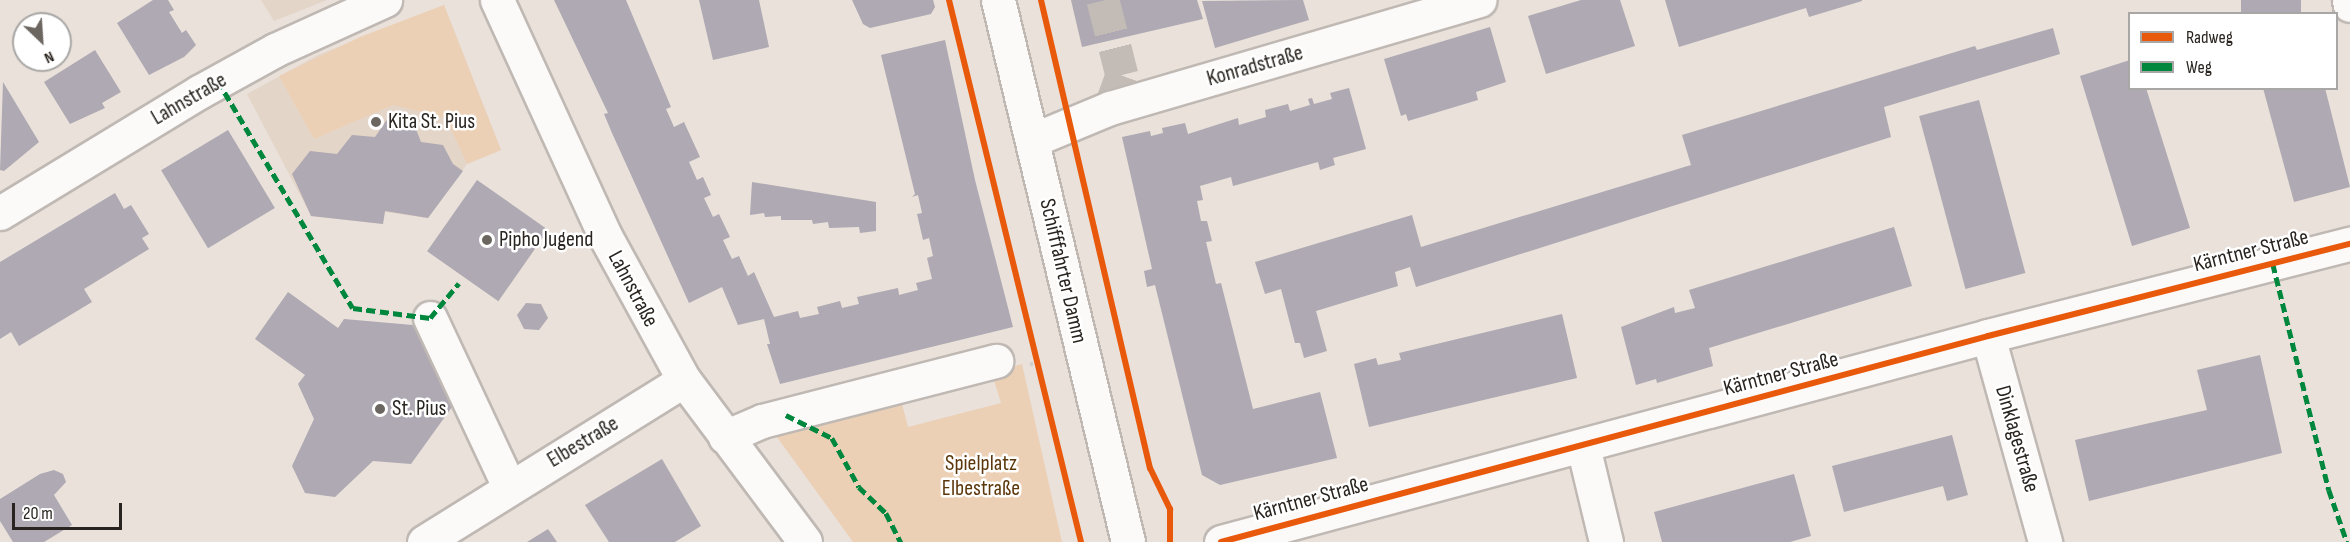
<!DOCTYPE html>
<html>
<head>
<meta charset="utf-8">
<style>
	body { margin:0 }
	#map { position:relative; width:2350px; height:542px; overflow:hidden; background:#e9e1da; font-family:"Sofia Sans Condensed",sans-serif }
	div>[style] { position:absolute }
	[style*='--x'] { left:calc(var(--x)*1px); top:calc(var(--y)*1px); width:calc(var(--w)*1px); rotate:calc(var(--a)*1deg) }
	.built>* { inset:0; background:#e4d5c9 }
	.green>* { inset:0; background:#ecd0b6 }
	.building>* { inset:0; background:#aea9b2; transform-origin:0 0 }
	.minor-tunnel>* { height:33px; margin-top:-16.5px; transform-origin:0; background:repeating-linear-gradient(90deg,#c3bbb5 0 33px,transparent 0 49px) }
	.path>* { height:4px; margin-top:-2px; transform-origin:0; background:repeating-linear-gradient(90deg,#d0cecc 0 3px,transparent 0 7.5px) }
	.roads { filter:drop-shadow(2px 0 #bfb8b3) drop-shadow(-2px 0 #bfb8b3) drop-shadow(0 2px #bfb8b3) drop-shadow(0 -2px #bfb8b3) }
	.minor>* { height:33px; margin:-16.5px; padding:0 16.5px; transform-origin:16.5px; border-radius:16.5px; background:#fcfaf9 }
	.major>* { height:33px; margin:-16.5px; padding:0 16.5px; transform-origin:16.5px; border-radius:16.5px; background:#fcfaf9 }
	.quiet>* { height:4.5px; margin-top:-2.25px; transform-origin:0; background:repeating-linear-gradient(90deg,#00873e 0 9px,transparent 0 13.5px) }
	.cycleway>* { height:6px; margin:-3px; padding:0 3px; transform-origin:3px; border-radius:3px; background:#e8590c }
	.dots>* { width:16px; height:16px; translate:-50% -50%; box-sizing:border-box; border:3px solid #fff; border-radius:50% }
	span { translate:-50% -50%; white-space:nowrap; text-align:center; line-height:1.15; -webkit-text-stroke:5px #fff; paint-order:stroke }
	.street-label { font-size:22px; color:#29241f }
	.poi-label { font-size:22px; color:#29241f }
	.left { translate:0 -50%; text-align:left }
	.park-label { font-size:22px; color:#5c370b }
	.legend { position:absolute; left:2128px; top:12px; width:210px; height:78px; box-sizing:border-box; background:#fff; border:2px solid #a9a7a5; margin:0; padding:8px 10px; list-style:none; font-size:18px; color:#29241f }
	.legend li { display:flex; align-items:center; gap:12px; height:30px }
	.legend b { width:30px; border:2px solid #a9a7a5 }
	.north { position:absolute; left:12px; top:12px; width:60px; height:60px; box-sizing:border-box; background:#fff; border:2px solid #a9a7a5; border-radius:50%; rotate:155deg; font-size:16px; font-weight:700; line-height:24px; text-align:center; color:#29241f }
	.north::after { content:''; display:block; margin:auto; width:21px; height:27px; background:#6c6660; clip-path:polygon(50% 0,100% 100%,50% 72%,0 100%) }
	.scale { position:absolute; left:12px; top:503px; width:110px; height:27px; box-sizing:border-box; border:3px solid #29241f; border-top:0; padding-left:8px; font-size:18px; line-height:21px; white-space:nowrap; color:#29241f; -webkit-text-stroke:4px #fff; paint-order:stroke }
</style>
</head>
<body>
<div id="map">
	<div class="built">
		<i style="clip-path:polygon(261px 0,327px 0,274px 21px)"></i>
		<i style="clip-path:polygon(444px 5px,501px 150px,467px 164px,428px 218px,385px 212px,383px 224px,311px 216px,247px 94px,318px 55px)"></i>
	</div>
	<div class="green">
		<i style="clip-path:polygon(444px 5px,501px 150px,467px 164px,446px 118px,393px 105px,314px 139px,279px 76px,360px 37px)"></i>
		<i style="clip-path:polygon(1022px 364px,1062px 542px,853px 542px,774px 433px,901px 400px,908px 427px,1001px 403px,993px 377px,998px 370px)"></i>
	</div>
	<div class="building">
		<i style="clip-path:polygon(153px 0,168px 0,174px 10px,169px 12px,182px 33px,186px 30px,196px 45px,184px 57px,149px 75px,117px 23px)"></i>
		<i style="clip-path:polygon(554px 0,626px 0,671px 107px,666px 109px,674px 127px,684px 122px,700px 157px,689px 162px,697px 180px,703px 177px,711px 195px,704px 198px,713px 217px,719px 214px,730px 237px,723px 240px,732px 259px,739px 256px,748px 276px,754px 272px,774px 317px,798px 311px,800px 318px,819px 314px,817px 307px,840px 301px,842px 308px,859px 304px,857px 297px,898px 288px,899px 295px,918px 290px,916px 283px,932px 279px,927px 258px,933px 256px,929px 238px,923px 240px,917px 214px,922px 213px,918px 195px,912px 197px,915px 194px,881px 55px,945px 40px,975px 180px,1013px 327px,780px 384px,767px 344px,770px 344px,764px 319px,738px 325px,722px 287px,689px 303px,612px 133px,604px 114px,608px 113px)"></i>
		<i style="clip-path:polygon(699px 0,759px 0,769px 47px,713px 60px)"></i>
		<i style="clip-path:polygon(852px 0,933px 0,935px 7px,931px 14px,870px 28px,863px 24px)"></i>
		<i style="clip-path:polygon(1071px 0,1197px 0,1203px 19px,1082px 47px)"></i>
		<i style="clip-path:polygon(1303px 0,1309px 20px,1215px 48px,1202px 1px)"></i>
		<i style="clip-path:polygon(1581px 0,1620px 0,1635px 46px,1546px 74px,1528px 16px)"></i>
		<i style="clip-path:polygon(1665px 0,1862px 0,1862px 1px,1809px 17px,1806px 8px,1679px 47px)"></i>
		<i style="left:2241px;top:0;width:60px;height:14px"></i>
		<i style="clip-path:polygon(1490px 27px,1506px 82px,1476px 92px,1478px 100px,1408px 121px,1406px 114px,1401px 116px,1384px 59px)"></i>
		<i style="clip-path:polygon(2053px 28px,2060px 54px,1884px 107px,1891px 137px,1416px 287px,1410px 267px,1395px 272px,1398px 286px,1316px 311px,1327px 351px,1304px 358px,1300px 343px,1295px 343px,1281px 289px,1265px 294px,1255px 262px,1412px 215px,1421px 247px,1691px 165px,1682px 135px,1975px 46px,1977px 50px)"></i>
		<i style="clip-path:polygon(95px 50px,121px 92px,102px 103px,105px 108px,70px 124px,44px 82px)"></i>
		<i style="clip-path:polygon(2130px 60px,2130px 88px,2146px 88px,2190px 228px,2132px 246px,2080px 76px)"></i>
		<i style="clip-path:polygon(3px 82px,39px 142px,4px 171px,0 170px)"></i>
		<i style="clip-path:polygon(1349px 88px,1366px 149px,1333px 158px,1335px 165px,1320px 170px,1318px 162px,1233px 186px,1231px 177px,1200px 186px,1203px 200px,1197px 201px,1201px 221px,1207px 221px,1212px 241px,1206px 242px,1216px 284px,1221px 283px,1253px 409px,1320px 392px,1337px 458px,1220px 485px,1202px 475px,1155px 285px,1147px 287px,1144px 271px,1152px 269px,1122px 137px,1150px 131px,1151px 136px,1163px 133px,1162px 128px,1185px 123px,1188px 134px,1238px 118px,1239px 125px,1266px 117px,1265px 110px,1288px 104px,1290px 111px,1310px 105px,1308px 99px,1312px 98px,1314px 104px,1332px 99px,1330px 93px)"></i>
		<i style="clip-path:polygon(2263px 88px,2325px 88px,2350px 187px,2294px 202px)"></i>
		<i style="left:1979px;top:100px;width:179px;height:62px;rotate:75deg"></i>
		<i style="clip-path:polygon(388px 118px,412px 119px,421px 142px,443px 145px,453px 164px,463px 171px,428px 218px,385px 211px,383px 224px,311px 216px,292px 174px,310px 151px,337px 154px,352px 135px,375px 137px)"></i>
		<i style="left:228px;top:130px;width:91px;height:78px;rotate:59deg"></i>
		<i style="left:477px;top:180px;width:87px;height:87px;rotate:35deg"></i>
		<i style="clip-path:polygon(752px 182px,876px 202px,876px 231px,860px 233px,859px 227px,829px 228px,828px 222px,813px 224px,812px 220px,781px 220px,781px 216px,765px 217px,764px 213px,750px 215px)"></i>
		<i style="clip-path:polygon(115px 193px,124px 209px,131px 205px,149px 234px,142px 238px,149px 249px,84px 289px,92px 302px,19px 346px,11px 332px,0 339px,0 262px)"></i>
		<i style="clip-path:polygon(1894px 227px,1912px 286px,1709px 348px,1713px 366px,1657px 383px,1656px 379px,1636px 385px,1621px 327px,1674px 307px,1675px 313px,1695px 308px,1689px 290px)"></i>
		<i style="clip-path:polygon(288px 292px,338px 328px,344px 319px,424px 326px,457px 400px,411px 464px,373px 461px,335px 497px,305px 493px,292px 466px,314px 419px,298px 384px,305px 375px,255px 339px)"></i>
		<i style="clip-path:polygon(526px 303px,541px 304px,548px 318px,539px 330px,524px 329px,517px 315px)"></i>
		<i style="clip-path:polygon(1562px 314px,1577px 378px,1369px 427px,1354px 364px,1376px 358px,1378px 365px,1401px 360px,1399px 353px)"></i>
		<i style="clip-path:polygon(2260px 355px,2282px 453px,2089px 501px,2075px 440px,2207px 410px,2197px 370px)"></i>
		<i style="clip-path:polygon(1952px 435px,1968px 495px,1947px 501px,1943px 486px,1844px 512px,1832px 466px)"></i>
		<i style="clip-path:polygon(662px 459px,701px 526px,675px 542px,609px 542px,585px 505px)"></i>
		<i style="clip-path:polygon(54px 470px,63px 474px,66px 482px,54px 495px,72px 525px,44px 542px,13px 542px,0 521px,0 499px,40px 474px)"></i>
		<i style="clip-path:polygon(1794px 474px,1811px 536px,1790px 542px,1662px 542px,1654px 512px)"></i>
		<i style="clip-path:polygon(548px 529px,557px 542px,527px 542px)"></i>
	</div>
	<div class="minor-tunnel">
		<i style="--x:1103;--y:0;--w:77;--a:75.8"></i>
		<i style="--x:1122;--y:75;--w:35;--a:110"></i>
	</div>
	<div class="path">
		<i style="--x:1030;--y:364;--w:9;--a:6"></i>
	</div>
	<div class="roads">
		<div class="minor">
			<i style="--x:497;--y:0;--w:257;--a:65.4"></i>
			<i style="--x:604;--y:234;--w:166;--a:61.3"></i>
			<i style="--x:2349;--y:0;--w:5;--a:79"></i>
			<i style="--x:1033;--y:140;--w:83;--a:-22.6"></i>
			<i style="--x:1110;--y:108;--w:385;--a:-16.3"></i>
			<i style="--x:0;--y:213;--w:233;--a:-31.3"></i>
			<i style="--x:199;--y:92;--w:87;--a:-28.9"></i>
			<i style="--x:275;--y:50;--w:121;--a:-24.4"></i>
			<i style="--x:430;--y:318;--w:187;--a:64.9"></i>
			<i style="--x:1988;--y:336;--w:214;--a:74.5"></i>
			<i style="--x:725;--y:437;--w:40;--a:-23.4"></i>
			<i style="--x:762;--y:421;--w:242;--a:-14.4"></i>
			<i style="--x:1583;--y:446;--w:99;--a:76.5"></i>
			<i style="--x:424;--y:542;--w:306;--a:-31.9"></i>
			<i style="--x:684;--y:380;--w:202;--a:53.2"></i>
			<i style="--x:1221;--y:542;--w:794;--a:-15.03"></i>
			<i style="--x:1988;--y:336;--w:374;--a:-14.3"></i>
		</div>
		<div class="major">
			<i style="--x:998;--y:0;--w:557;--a:76.51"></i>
		</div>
	</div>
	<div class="quiet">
		<i style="--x:218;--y:81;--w:264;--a:59.3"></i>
		<i style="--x:353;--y:308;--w:78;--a:7.4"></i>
		<i style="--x:430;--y:318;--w:45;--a:-50.4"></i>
		<i style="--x:2273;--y:264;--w:233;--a:76.1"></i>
		<i style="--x:2329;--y:490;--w:55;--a:70.9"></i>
		<i style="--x:786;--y:415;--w:51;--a:26.6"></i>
		<i style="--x:832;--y:438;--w:56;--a:61.1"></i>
		<i style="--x:859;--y:487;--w:37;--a:44"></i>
		<i style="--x:886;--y:513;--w:33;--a:63"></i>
	</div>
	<div class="cycleway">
		<i style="--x:949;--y:0;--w:558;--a:76.31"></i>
		<i style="--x:1041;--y:0;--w:481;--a:76.9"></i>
		<i style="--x:1150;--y:468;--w:46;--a:64"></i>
		<i style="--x:1170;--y:509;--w:33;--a:90"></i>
		<i style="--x:1221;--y:542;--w:794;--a:-15.03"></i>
		<i style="--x:1988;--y:336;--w:374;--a:-14.3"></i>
	</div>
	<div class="dots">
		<i style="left:376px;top:122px;background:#6c6660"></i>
		<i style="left:487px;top:240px;background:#6c6660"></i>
		<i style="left:380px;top:409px;background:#6c6660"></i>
	</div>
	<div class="street-label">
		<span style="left:1255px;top:66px;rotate:-16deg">Konradstraße</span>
		<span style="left:189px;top:99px;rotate:-30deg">Lahnstraße</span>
		<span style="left:2251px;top:251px;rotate:-14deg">Kärntner Straße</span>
		<span style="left:1063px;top:271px;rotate:77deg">Schifffahrter Damm</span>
		<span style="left:633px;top:289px;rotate:62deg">Lahnstraße</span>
		<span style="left:1781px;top:374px;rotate:-15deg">Kärntner Straße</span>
		<span style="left:2017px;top:439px;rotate:74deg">Dinklagestraße</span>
		<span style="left:583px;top:442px;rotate:-31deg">Elbestraße</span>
		<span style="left:1311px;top:499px;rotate:-15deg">Kärntner Straße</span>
	</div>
	<div class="poi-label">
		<span class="left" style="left:388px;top:122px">Kita St. Pius</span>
		<span class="left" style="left:499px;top:240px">Pipho Jugend</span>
		<span class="left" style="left:392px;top:409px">St. Pius</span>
	</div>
	<div class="park-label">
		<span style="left:981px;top:476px">Spielplatz<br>Elbestraße</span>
	</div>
	<ul class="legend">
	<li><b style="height:8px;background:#e8590c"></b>Radweg</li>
	<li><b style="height:8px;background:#00873e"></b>Weg</li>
	</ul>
	<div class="north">N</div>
	<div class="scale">20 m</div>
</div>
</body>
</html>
